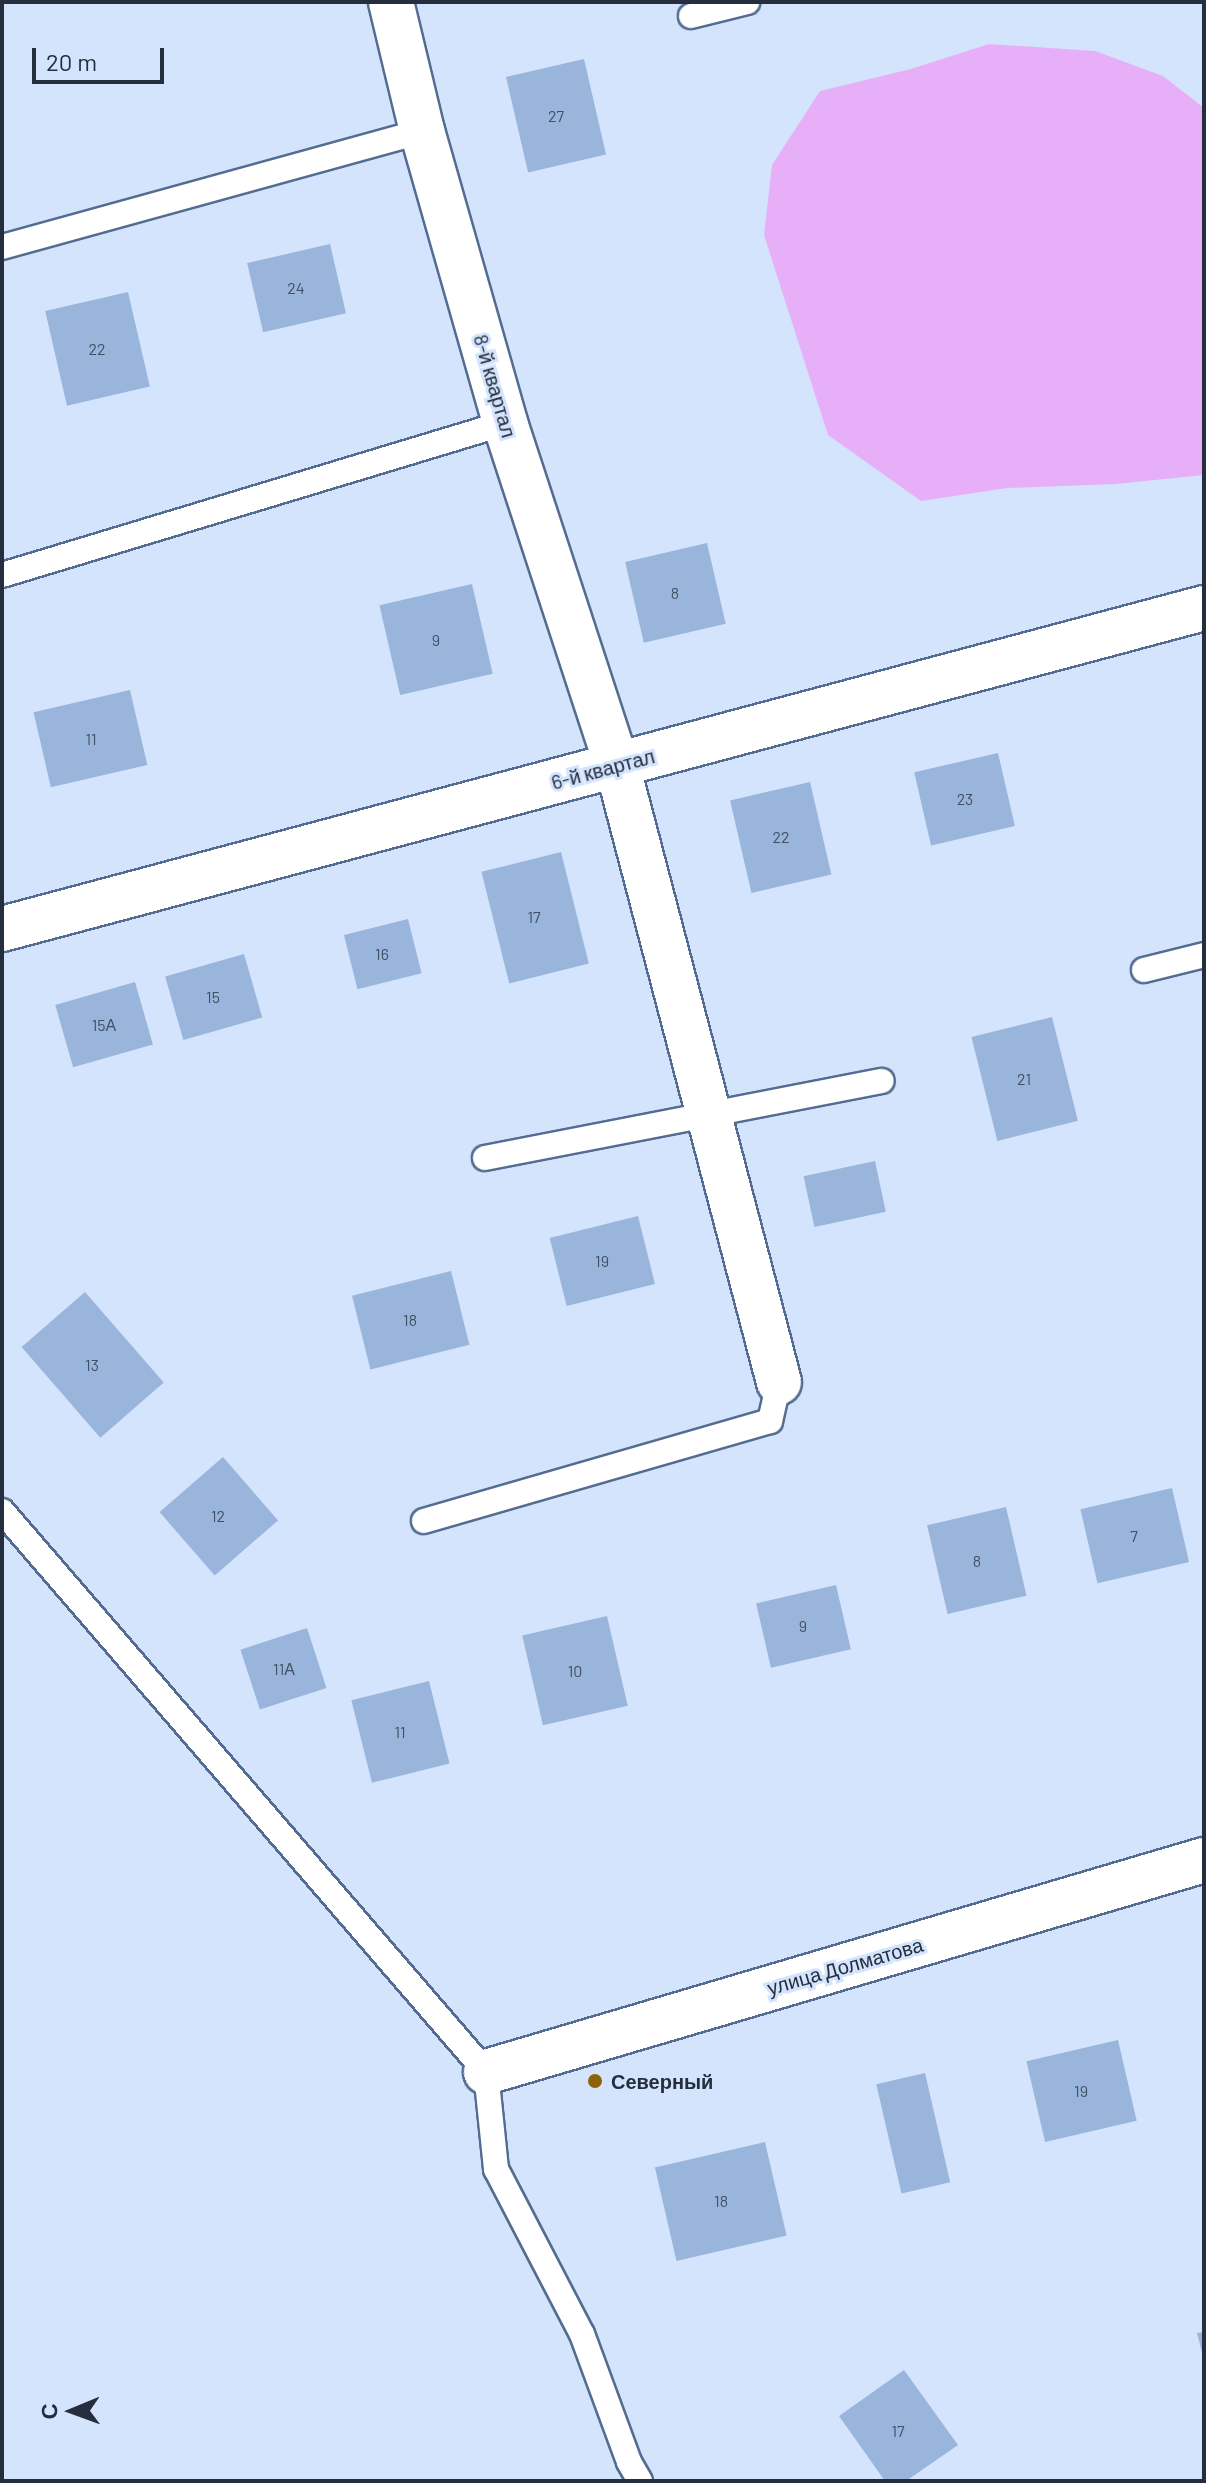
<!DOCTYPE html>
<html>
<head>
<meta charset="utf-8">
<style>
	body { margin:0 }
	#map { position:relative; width:1206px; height:2483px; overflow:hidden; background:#d3e4fc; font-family:Barlow,sans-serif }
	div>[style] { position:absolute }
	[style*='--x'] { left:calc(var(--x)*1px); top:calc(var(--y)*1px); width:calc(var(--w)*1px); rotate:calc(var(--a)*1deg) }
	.green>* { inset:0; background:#e8aff9 }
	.building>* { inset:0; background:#9ab5dc; transform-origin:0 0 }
	.roads { filter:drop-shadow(2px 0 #546c91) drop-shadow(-2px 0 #546c91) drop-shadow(0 2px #546c91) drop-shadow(0 -2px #546c91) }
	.service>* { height:24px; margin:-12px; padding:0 12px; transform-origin:12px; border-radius:12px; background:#fff }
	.minor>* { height:44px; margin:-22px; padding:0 22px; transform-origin:22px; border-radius:22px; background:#fff }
	.dots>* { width:22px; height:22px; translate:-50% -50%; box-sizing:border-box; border:4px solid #d3e4fc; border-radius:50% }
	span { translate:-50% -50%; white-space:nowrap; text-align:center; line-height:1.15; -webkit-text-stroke:6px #d3e4fc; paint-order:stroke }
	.number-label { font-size:16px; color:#425066 }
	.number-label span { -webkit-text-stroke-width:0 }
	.street-label { font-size:20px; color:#242e3e }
	.poi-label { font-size:20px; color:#242e3e; font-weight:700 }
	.left { translate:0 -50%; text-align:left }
	.frame { position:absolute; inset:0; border:4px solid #242e3e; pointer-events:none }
	.north { position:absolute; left:32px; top:2371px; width:80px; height:80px; -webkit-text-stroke:6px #d3e4fc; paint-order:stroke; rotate:269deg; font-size:22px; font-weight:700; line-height:32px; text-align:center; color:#242e3e }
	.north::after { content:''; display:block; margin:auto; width:28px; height:36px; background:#242e3e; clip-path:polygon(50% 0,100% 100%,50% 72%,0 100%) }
	.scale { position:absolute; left:32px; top:48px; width:132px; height:36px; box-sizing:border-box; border:4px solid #242e3e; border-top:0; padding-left:10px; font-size:24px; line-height:28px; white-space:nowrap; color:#242e3e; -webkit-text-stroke:6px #d3e4fc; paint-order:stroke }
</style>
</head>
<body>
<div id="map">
	<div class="green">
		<i style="clip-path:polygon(989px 44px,1095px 51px,1163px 76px,1204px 108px,1204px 475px,1116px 484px,1007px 488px,921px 501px,828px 435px,764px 235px,772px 165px,820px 91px,911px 69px)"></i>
	</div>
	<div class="building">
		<i style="left:584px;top:59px;width:98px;height:80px;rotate:77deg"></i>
		<i style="left:330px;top:244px;width:71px;height:85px;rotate:77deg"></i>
		<i style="left:128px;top:292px;width:97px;height:85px;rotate:77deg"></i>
		<i style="left:707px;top:543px;width:83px;height:84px;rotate:77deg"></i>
		<i style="left:472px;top:584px;width:92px;height:95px;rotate:77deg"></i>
		<i style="left:130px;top:690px;width:77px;height:99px;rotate:77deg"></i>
		<i style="left:998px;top:753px;width:75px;height:86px;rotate:77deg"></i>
		<i style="left:810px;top:782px;width:95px;height:82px;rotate:77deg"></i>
		<i style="left:561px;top:852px;width:115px;height:82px;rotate:76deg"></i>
		<i style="left:408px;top:919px;width:56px;height:66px;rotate:76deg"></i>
		<i style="left:244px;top:954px;width:66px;height:82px;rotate:74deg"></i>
		<i style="left:135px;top:982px;width:65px;height:83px;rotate:74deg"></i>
		<i style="left:1052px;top:1017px;width:107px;height:83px;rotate:76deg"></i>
		<i style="left:875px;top:1161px;width:52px;height:73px;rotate:78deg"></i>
		<i style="left:638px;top:1216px;width:70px;height:91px;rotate:76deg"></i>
		<i style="left:451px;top:1271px;width:76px;height:102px;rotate:76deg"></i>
		<i style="left:85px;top:1292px;width:120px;height:84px;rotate:49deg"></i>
		<i style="left:223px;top:1457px;width:84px;height:84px;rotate:49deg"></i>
		<i style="left:1172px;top:1488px;width:76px;height:94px;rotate:77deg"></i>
		<i style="left:1006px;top:1507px;width:91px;height:81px;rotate:77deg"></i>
		<i style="left:836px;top:1585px;width:66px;height:82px;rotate:77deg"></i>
		<i style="left:607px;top:1616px;width:92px;height:87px;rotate:77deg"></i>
		<i style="left:307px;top:1628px;width:63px;height:70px;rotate:72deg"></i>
		<i style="left:429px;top:1681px;width:85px;height:80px;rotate:76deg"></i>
		<i style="left:1118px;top:2040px;width:83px;height:94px;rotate:77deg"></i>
		<i style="left:925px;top:2073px;width:112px;height:50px;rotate:77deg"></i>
		<i style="left:765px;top:2142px;width:96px;height:113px;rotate:77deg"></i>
		<i style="clip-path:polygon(1204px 2332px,1204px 2356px,1203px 2356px,1197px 2333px)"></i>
		<i style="clip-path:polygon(904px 2370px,958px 2445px,906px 2481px,885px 2481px,839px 2416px)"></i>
	</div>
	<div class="roads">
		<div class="service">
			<i style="--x:691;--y:16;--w:58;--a:-14"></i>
			<i style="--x:2;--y:247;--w:436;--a:-15.4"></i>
			<i style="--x:2;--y:575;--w:525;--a:-16.81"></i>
			<i style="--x:1144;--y:970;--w:62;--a:-14"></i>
			<i style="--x:485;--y:1158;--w:404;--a:-11"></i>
			<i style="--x:2;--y:1511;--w:741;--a:49.21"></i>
			<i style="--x:486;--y:2072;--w:98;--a:84.1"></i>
			<i style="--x:496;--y:2169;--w:186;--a:62.5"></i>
			<i style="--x:582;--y:2334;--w:136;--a:69.8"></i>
			<i style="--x:629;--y:2462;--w:22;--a:60"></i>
			<i style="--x:424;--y:1521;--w:360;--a:-16.1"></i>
			<i style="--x:770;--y:1421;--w:40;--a:-77"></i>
		</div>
		<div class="minor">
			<i style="--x:391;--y:2;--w:133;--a:76.5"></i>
			<i style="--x:422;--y:131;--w:304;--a:74.1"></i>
			<i style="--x:505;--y:423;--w:360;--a:71.9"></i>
			<i style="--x:617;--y:765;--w:638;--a:75.29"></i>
			<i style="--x:2;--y:929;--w:1244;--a:-14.95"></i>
			<i style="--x:486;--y:2072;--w:749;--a:-16.45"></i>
		</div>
	</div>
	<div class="dots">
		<i style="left:595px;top:2081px;background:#8e630a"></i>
	</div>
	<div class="number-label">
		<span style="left:556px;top:116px">27</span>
		<span style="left:296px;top:288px">24</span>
		<span style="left:97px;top:349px">22</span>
		<span style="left:675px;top:593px">8</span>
		<span style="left:436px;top:640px">9</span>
		<span style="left:91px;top:739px">11</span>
		<span style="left:965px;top:799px">23</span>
		<span style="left:781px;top:837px">22</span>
		<span style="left:534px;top:917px">17</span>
		<span style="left:382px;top:954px">16</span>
		<span style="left:213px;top:997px">15</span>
		<span style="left:104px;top:1025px">15А</span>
		<span style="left:1024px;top:1079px">21</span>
		<span style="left:602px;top:1261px">19</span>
		<span style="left:410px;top:1320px">18</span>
		<span style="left:92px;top:1365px">13</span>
		<span style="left:218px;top:1516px">12</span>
		<span style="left:1134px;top:1536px">7</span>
		<span style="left:977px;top:1561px">8</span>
		<span style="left:803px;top:1626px">9</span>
		<span style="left:284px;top:1669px">11А</span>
		<span style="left:575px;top:1671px">10</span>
		<span style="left:400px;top:1732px">11</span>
		<span style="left:1081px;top:2091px">19</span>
		<span style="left:721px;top:2201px">18</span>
		<span style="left:898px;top:2431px">17</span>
	</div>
	<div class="street-label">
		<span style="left:495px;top:386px;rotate:74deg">8-й квартал</span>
		<span style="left:603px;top:769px;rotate:-15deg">6-й квартал</span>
		<span style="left:845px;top:1966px;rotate:-16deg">улица Долматова</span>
	</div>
	<div class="poi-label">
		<span class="left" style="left:611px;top:2081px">Северный</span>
	</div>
	<div class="frame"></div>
	<div class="north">С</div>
	<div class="scale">20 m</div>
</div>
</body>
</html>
